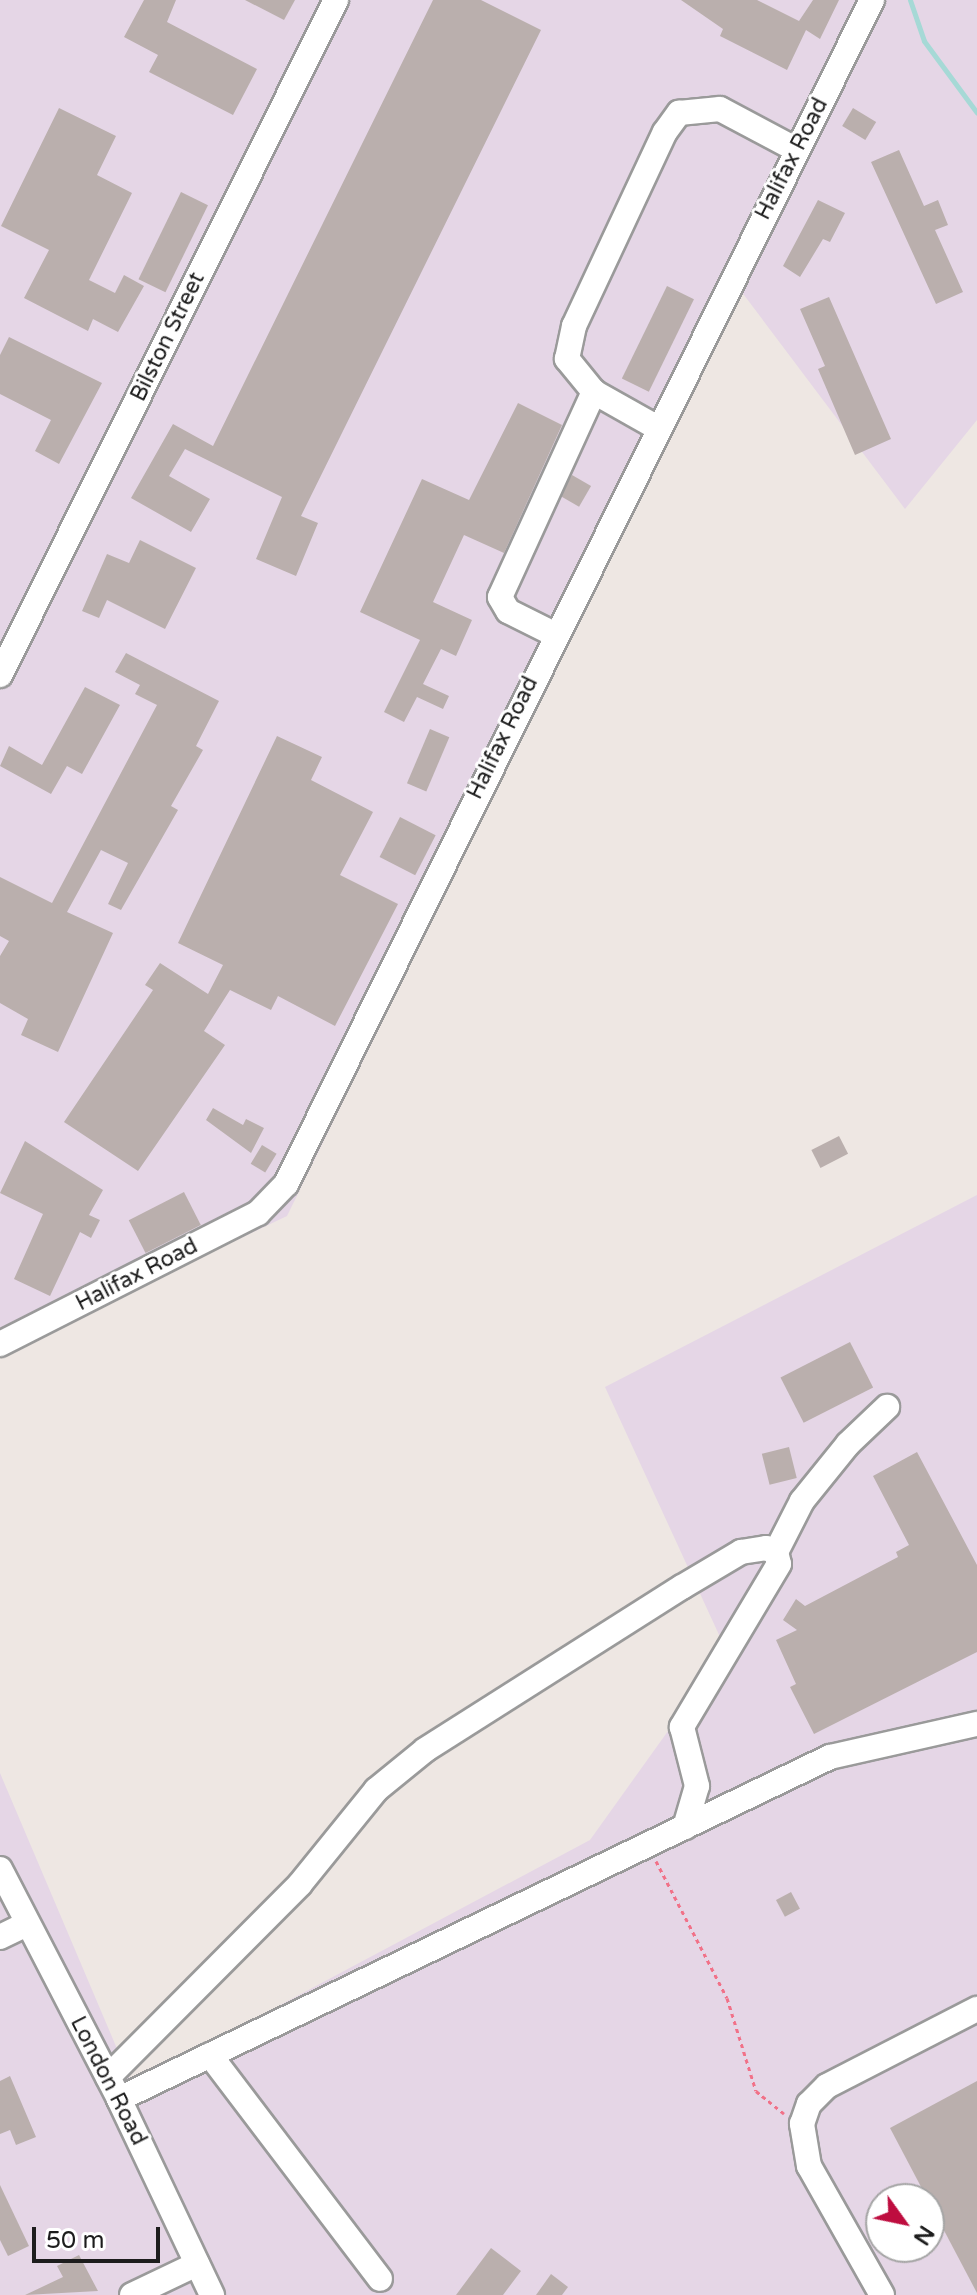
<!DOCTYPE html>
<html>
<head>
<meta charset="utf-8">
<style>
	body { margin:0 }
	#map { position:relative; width:977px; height:2295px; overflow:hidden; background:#eee7e3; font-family:"Varela Round",sans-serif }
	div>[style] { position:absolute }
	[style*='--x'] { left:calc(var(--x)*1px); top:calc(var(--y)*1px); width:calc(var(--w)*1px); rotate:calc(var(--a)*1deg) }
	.industrial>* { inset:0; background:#e5d6e6 }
	.stream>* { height:5px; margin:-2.5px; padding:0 2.5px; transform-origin:2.5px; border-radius:2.5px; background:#a6d9d6 }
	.building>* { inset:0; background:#baafad; transform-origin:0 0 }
	.path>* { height:3px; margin-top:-1.5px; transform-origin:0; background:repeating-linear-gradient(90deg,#f17188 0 4px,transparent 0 8px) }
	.roads { filter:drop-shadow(2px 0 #9a9a9a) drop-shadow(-2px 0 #9a9a9a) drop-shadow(0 2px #9a9a9a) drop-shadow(0 -2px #9a9a9a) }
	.minor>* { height:24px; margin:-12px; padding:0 12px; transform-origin:12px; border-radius:12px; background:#fff }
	span { translate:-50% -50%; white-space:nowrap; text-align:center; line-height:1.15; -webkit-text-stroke:6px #fff; paint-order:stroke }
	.street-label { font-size:22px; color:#1d1d1d }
	.north { position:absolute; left:865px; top:2183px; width:80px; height:80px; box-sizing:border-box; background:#fff; border:2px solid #a5a5a5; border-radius:50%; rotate:123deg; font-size:22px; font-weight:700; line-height:32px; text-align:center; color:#1d1d1d }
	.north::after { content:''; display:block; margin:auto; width:28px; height:36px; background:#be0d3f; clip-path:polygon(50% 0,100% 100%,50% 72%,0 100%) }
	.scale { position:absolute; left:32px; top:2227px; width:128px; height:36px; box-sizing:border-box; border:4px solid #1d1d1d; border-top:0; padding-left:10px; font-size:24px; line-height:28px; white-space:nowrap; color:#1d1d1d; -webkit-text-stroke:6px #fff; paint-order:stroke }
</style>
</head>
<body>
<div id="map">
	<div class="industrial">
		<i style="clip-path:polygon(0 0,977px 0,977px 420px,905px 509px,741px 291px,287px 1216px,0 1353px)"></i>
		<i style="clip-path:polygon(evenodd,977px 1195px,977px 2295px,0 2295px,0 1773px,132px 2084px,590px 1840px,726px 1650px,605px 1387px,977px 1195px,881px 2199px,929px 2199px,929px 2247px,881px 2247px,881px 2199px)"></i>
	</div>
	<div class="stream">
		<i style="--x:910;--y:0;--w:43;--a:71.1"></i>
		<i style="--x:924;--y:41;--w:89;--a:53.6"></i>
	</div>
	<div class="building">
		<i style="clip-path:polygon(144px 0,176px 0,167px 22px,257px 69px,233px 115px,149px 72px,158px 55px,124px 37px)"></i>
		<i style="clip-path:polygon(245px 0,295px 0,284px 20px)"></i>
		<i style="clip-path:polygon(433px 0,481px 0,541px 30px,301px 516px,318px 523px,296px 576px,256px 559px,282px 497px,185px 449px,169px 476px,210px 499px,191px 532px,131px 498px,173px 424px,213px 446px)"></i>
		<i style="clip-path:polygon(681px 0,757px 0,799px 21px,813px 0,839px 0,820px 39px,806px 30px,787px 70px,720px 36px,723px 29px)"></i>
		<i style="clip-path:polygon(59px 108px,116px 136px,97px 175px,132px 193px,89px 280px,115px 293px,124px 275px,144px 286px,118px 332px,93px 319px,88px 331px,24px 298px,49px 250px,1px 226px)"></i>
		<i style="left:853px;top:108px;width:27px;height:21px;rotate:31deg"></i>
		<i style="clip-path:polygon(899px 150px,924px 206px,938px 200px,948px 225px,935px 230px,963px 292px,936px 304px,871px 162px)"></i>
		<i style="left:181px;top:192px;width:30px;height:97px;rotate:26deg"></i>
		<i style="clip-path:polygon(818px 200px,845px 213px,830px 242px,823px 239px,800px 277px,783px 266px)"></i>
		<i style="left:667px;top:286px;width:30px;height:103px;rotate:26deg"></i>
		<i style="clip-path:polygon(829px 297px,891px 439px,855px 455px,818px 369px,825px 366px,800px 309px)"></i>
		<i style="clip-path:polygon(9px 337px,102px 383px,59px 464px,35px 451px,51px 420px,0 394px,0 355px)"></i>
		<i style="clip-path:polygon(518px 403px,562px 425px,504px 553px,464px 535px,433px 602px,472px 620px,456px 656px,441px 649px,423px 684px,449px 696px,443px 709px,417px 697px,404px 722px,384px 712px,420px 640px,360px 612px,422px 479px,469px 500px)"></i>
		<i style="left:572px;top:475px;width:22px;height:24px;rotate:30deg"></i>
		<i style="clip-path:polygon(140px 540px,196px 568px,165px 629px,107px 600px,99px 618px,82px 611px,107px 554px,129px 563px)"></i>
		<i style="clip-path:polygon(126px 653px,219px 701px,196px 746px,203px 750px,171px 806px,178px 810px,121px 910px,108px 904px,128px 863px,101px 850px,67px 912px,113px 933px,58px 1052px,21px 1035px,28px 1019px,0 1003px,0 956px,9px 941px,0 936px,0 877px,52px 903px,157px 705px,135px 694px,140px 685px,115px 672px)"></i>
		<i style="clip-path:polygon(85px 687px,120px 705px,82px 774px,67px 766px,51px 794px,0 766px,9px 746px,42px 765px)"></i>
		<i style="left:430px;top:729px;width:21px;height:59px;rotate:23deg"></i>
		<i style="clip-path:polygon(277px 736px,322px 757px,311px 780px,373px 812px,340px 875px,398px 904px,335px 1026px,278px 996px,271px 1010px,230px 990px,204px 1031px,225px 1045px,138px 1171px,64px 1122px,153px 990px,145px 985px,160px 963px,208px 994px,223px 965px,178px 943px)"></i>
		<i style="left:400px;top:817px;width:40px;height:45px;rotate:27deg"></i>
		<i style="clip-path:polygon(213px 1108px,243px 1125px,246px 1119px,264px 1128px,251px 1153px,206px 1120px)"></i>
		<i style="left:839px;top:1136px;width:20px;height:31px;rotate:63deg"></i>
		<i style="clip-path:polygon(25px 1141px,103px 1190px,89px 1215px,100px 1220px,91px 1238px,80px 1232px,50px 1296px,14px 1279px,43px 1214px,0 1193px)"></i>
		<i style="left:262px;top:1145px;width:17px;height:22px;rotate:31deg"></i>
		<i style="left:184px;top:1192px;width:37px;height:62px;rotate:63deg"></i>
		<i style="left:850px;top:1342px;width:51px;height:78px;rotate:63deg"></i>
		<i style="left:789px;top:1447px;width:32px;height:28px;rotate:76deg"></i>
		<i style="clip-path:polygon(917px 1452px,977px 1565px,977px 1652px,814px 1734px,790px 1687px,796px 1684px,776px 1640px,797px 1630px,783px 1620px,796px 1599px,805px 1606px,898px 1557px,896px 1552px,909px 1545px,873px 1476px)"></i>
		<i style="left:791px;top:1892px;width:19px;height:17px;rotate:62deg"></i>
		<i style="clip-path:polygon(10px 2076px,36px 2137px,16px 2145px,10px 2130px,0 2134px,0 2081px)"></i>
		<i style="clip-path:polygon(977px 2081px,977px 2293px,890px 2128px)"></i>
		<i style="clip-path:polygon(0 2185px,29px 2246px,8px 2256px,0 2240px)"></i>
		<i style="clip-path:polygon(491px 2248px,521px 2271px,503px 2295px,456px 2295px)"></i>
		<i style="clip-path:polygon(79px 2255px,98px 2291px,25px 2295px,63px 2277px,57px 2266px)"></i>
		<i style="clip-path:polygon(551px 2274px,568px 2287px,562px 2295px,536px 2295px)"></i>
	</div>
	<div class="path">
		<i style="--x:656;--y:1861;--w:154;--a:62.6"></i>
		<i style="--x:727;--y:1998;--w:97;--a:72.7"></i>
		<i style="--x:756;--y:2091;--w:36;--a:39"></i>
	</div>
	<div class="roads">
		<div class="minor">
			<i style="--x:594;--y:392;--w:73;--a:29.4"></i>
			<i style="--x:554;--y:634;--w:51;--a:-153.4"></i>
			<i style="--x:508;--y:611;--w:16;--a:-120"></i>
			<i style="--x:500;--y:597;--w:226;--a:-65.4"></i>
			<i style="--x:594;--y:392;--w:43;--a:-129.3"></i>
			<i style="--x:567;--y:359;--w:34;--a:-78"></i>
			<i style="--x:574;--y:326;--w:214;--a:-64.9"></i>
			<i style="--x:665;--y:132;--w:24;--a:-54"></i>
			<i style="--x:679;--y:113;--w:41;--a:-5.6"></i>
			<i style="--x:720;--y:109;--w:87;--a:28"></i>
			<i style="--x:0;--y:675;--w:754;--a:-63.54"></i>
			<i style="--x:0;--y:1344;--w:289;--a:-26.9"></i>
			<i style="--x:258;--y:1213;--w:40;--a:-46"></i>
			<i style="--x:286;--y:1184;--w:1321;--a:-63.67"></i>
			<i style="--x:776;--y:1552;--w:57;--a:-63"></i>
			<i style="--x:802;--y:1501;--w:73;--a:-51.1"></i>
			<i style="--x:848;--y:1444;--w:54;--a:-43.5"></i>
			<i style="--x:0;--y:1869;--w:259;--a:62.6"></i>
			<i style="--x:119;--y:2099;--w:217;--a:64.6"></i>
			<i style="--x:0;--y:1937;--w:30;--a:-26"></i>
			<i style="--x:210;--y:2055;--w:281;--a:52.8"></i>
			<i style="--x:108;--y:2077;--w:272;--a:-45.1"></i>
			<i style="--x:300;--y:1884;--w:121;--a:-51"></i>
			<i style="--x:376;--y:1790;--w:63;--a:-39.2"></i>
			<i style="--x:425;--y:1750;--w:304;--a:-32.4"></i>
			<i style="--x:682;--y:1587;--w:69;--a:-30.7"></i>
			<i style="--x:741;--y:1552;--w:25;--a:-9"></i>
			<i style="--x:766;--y:1548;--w:11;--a:22"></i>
			<i style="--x:776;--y:1552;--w:12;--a:76"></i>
			<i style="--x:779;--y:1564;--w:190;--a:120.8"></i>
			<i style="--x:682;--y:1727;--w:61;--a:75.7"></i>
			<i style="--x:697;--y:1786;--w:43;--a:106.3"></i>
			<i style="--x:119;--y:2099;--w:789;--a:-25.69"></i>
			<i style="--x:830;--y:1757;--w:151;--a:-12.7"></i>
			<i style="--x:132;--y:2295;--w:72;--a:-25.5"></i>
			<i style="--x:882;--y:2295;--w:148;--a:-119.5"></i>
			<i style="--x:809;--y:2166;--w:43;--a:-99.5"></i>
			<i style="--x:802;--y:2124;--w:21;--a:-71"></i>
			<i style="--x:809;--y:2104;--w:25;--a:-45"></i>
			<i style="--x:827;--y:2086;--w:169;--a:-27.2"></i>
		</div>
	</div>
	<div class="street-label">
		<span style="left:792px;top:159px;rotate:-63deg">Halifax Road</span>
		<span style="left:168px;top:337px;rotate:-64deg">Bilston Street</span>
		<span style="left:503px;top:738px;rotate:-64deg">Halifax Road</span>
		<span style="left:137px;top:1275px;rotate:-27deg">Halifax Road</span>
		<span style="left:108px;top:2081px;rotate:63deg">London Road</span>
	</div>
	<div class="north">N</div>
	<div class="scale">50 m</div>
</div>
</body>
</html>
